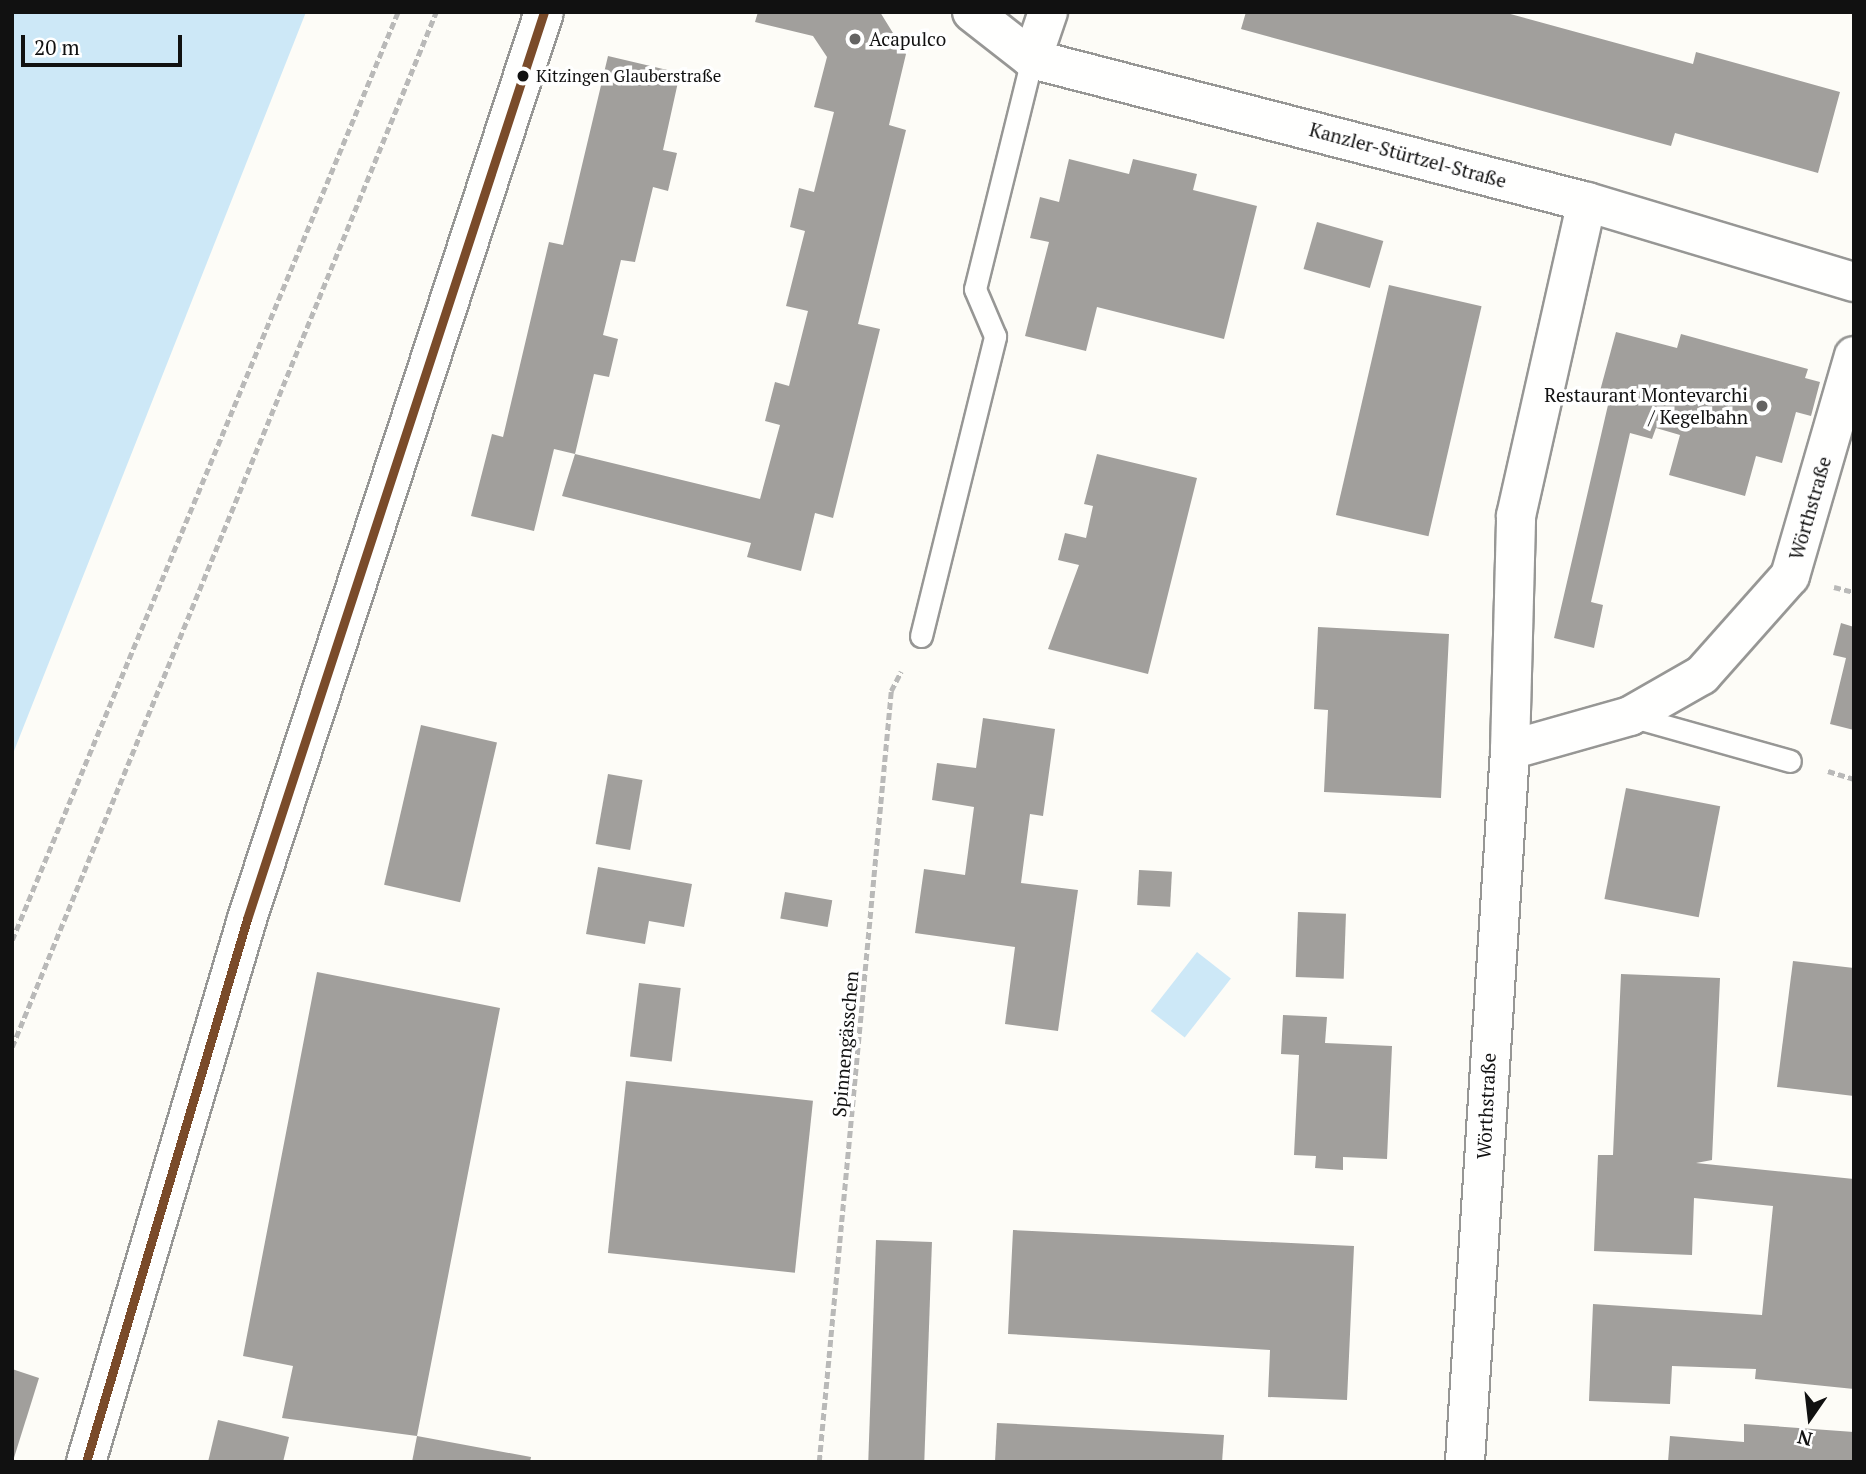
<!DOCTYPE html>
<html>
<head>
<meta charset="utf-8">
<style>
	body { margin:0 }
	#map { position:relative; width:1866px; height:1474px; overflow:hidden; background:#fdfcf7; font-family:"PT Serif",serif }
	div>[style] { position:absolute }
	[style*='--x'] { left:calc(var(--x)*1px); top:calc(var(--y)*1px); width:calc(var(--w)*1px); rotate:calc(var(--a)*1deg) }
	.water>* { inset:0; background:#cde8f7; transform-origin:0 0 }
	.building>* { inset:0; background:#a19f9c; transform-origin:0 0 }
	.path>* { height:4.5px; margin-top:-2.25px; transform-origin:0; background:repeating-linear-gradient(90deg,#b9b9b8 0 7px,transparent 0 10.5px) }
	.roads { filter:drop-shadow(2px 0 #979795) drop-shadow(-2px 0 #979795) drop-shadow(0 2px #979795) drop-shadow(0 -2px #979795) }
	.lane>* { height:21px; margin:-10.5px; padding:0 10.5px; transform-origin:10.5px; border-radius:10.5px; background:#fffffe }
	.street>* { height:38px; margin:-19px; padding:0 19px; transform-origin:19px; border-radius:19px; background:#fffffe }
	.bus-1>* { height:9px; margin:-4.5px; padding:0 4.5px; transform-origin:4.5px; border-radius:4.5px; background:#7a4b2a }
	.dots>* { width:19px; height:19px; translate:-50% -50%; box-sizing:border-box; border:4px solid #fff; border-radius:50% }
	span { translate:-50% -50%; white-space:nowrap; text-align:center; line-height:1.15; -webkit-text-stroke:7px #fff; paint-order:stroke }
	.bus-label { font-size:17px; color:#111 }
	.left { translate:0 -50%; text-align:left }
	.poi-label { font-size:19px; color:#111 }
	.right { translate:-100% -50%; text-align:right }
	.street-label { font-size:19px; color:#111 }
	.frame { position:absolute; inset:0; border:14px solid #111; pointer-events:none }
	.north { position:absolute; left:1775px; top:1383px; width:70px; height:70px; -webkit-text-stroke:5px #fff; paint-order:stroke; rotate:194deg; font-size:19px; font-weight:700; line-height:28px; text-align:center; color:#111 }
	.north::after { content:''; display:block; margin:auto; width:24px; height:32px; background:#111; clip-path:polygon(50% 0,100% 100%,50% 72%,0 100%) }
	.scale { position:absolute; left:21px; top:35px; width:161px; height:32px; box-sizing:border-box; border:4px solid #111; border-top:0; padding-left:9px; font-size:21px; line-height:24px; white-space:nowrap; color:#111; -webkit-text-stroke:5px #fff; paint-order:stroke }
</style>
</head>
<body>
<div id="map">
	<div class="water">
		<i style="clip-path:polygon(12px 12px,306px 12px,12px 756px)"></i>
		<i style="left:1197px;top:952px;width:43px;height:75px;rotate:38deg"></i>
	</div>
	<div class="building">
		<i style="clip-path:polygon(758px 12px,880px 12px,906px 54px,889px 125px,906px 130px,858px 324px,880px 329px,833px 518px,815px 513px,801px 571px,747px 557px,751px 543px,562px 496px,575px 454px,554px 449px,534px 531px,471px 516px,492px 434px,503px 437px,549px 242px,563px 245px,608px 56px,680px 73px,663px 150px,677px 153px,668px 191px,653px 187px,635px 262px,621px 260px,603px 335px,618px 339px,609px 377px,594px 374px,575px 454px,760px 499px,780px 425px,765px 421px,775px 382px,789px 386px,808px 311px,786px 306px,805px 231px,790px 227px,799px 188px,814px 192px,834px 112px,814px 107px,827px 57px,813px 36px,755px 22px)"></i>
		<i style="clip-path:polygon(1246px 12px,1503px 12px,1693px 64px,1696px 52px,1840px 92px,1818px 173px,1675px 133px,1671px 146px,1241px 29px)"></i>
		<i style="clip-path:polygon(1069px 159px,1129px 174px,1133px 159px,1197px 174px,1193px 190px,1257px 206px,1224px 339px,1097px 307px,1086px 351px,1025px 336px,1049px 242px,1030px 238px,1040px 197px,1059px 202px)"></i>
		<i style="left:1317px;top:222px;width:69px;height:49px;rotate:16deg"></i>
		<i style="left:1389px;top:285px;width:95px;height:236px;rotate:13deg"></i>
		<i style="clip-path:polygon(1616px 332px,1677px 348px,1681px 334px,1808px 369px,1805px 378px,1820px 382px,1811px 416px,1796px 412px,1782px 463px,1756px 456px,1745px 496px,1669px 475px,1680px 435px,1656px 428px,1652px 439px,1630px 433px,1591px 602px,1603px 605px,1594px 648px,1554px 638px,1608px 405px,1597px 402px)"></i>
		<i style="clip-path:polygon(1097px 454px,1197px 478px,1148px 674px,1048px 649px,1079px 565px,1058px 560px,1065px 533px,1086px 538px,1093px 506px,1084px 504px)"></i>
		<i style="clip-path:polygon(1841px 623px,1854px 627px,1854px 730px,1830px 724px,1846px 658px,1833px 655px)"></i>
		<i style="clip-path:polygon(1318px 627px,1449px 634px,1441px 798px,1324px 792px,1328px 710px,1314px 709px)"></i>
		<i style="clip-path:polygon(983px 718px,1055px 729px,1043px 816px,1030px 814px,1021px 883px,1078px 890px,1058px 1031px,1005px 1024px,1015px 947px,915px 933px,924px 869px,965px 875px,974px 807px,932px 800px,937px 763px,976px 768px)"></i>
		<i style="left:421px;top:725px;width:78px;height:164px;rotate:13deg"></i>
		<i style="left:608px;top:774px;width:35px;height:71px;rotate:10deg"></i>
		<i style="left:1626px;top:788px;width:96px;height:113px;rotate:11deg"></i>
		<i style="clip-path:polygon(598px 867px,692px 884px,684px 927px,649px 921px,645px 944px,586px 934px)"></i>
		<i style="left:1139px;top:870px;width:33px;height:35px;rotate:3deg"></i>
		<i style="left:785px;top:892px;width:48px;height:27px;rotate:10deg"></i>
		<i style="left:1298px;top:912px;width:48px;height:65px;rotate:2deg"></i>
		<i style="clip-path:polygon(1793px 961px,1854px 968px,1854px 1096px,1777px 1087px)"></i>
		<i style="clip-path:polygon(317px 972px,500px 1008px,417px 1436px,282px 1418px,293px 1366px,243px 1356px)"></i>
		<i style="clip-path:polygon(1621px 974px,1720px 978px,1712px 1160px,1696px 1163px,1854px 1179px,1854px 1389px,1755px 1379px,1756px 1369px,1672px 1366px,1670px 1404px,1589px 1401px,1593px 1304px,1762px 1315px,1773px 1206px,1694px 1198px,1692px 1255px,1594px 1251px,1598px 1155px,1613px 1155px)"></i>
		<i style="left:639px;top:983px;width:42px;height:74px;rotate:7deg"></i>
		<i style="clip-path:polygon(1283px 1015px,1327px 1017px,1325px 1043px,1392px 1046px,1387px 1159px,1343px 1157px,1343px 1170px,1315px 1168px,1316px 1156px,1294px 1155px,1299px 1055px,1281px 1054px)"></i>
		<i style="left:626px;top:1081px;width:188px;height:173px;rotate:6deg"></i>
		<i style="clip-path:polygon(1013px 1230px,1354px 1246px,1347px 1400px,1268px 1397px,1270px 1350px,1008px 1334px)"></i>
		<i style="left:876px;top:1240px;width:56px;height:222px;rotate:2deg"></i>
		<i style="clip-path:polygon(12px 1369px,39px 1378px,13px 1461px,12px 1461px)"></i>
		<i style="clip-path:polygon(218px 1420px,289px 1437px,283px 1462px,208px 1462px)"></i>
		<i style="clip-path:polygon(997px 1423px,1224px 1435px,1222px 1462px,995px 1462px)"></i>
		<i style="clip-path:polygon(1744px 1424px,1854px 1432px,1854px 1462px,1668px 1462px,1670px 1436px,1744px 1442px)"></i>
		<i style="clip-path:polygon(417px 1436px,531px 1457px,530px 1462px,412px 1462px)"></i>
	</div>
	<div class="path">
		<i style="--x:1834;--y:587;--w:21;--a:14"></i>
		<i style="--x:1828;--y:771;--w:27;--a:17"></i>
		<i style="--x:12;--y:940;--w:1005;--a:-67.42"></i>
		<i style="--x:12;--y:1047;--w:1118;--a:-67.72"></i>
		<i style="--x:819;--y:1462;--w:774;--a:-84.66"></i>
		<i style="--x:891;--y:691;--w:22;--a:-63"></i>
	</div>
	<div class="roads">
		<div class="lane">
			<i style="--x:921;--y:636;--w:309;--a:-76.1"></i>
			<i style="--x:995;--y:336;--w:51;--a:-113.1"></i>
			<i style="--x:975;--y:289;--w:237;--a:-76.1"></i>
			<i style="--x:1630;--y:716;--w:166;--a:15.7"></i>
		</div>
		<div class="street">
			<i style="--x:972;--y:12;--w:76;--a:38.1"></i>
			<i style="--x:1032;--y:59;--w:573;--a:14.45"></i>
			<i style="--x:1587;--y:202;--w:279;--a:16.7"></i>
			<i style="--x:1032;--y:59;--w:50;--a:-71.2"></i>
			<i style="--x:1510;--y:750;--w:125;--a:-15.8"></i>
			<i style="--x:1630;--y:716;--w:83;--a:-29.7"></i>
			<i style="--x:1702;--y:675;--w:132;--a:-48.4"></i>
			<i style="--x:1790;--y:576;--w:229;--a:-73.8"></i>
			<i style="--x:86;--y:1462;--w:566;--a:-73.48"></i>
			<i style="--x:247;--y:919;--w:954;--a:-71.87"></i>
			<i style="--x:1465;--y:1462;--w:713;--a:-86.38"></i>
			<i style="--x:1510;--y:750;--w:234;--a:-88.5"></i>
			<i style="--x:1516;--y:516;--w:322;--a:-77.3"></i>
		</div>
	</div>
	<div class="bus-1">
		<i style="--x:86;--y:1462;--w:566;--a:-73.48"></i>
		<i style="--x:247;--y:919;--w:954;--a:-71.87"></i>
	</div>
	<div class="dots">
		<i style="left:855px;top:39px;background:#646362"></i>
		<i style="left:523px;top:76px;background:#111"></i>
		<i style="left:1762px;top:406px;background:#646362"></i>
	</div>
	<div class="bus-label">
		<span class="left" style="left:536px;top:76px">Kitzingen Glauberstraße</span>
	</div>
	<div class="poi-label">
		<span class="left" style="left:869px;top:39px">Acapulco</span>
		<span class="right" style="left:1748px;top:406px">Restaurant Montevarchi<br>/ Kegelbahn</span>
	</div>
	<div class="street-label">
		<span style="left:1408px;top:155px;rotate:15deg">Kanzler-Stürtzel-Straße</span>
		<span style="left:1810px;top:508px;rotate:-74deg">Wörthstraße</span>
		<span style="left:845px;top:1044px;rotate:-85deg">Spinnengässchen</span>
		<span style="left:1486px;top:1106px;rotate:-87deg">Wörthstraße</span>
	</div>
	<div class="frame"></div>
	<div class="north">N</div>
	<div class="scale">20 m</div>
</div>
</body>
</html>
